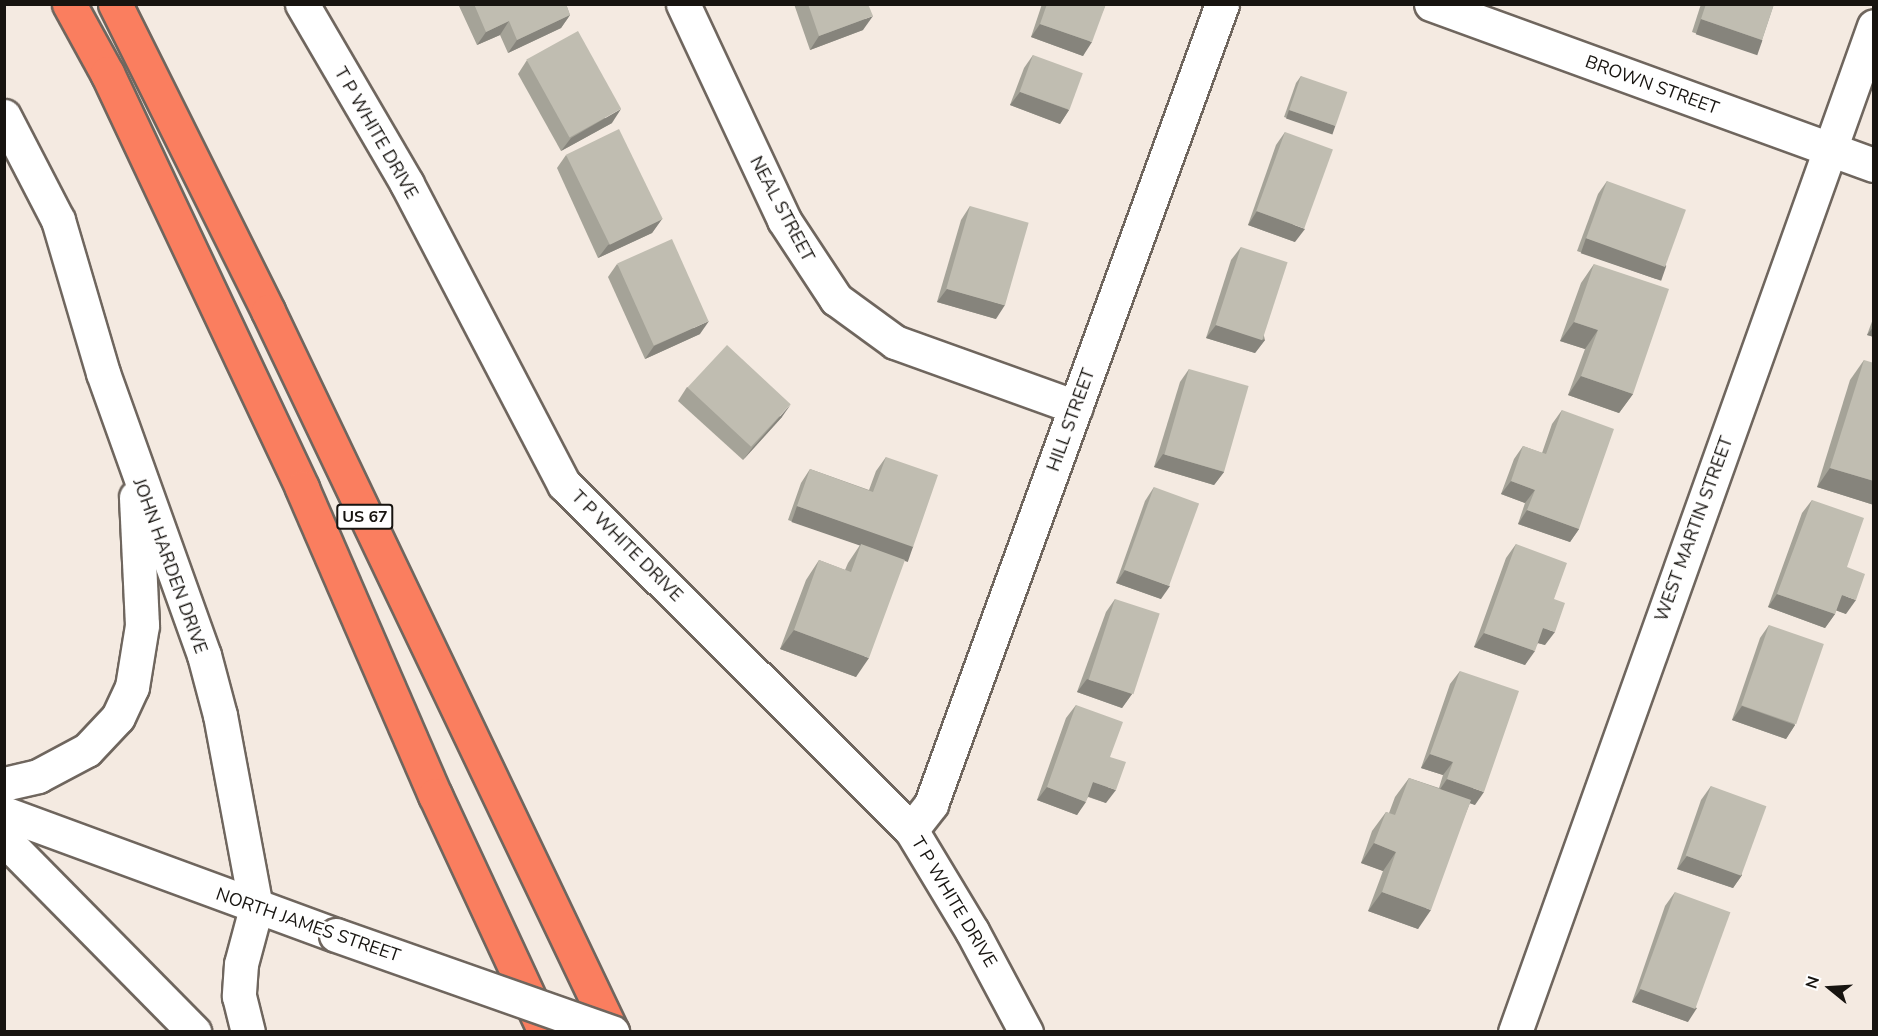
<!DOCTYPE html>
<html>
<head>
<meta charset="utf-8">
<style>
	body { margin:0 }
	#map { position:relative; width:1878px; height:1036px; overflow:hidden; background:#f4eae1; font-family:"Nunito Sans",sans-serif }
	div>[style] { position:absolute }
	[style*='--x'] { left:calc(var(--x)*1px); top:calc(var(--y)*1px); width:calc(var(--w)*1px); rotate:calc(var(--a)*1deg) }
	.roads { filter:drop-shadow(2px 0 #6f665e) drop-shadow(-2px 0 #6f665e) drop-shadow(0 2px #6f665e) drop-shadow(0 -2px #6f665e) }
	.minor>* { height:33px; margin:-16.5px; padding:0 16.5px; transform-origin:16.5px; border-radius:16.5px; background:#fff }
	.tertiary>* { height:33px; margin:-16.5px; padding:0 16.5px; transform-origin:16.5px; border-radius:16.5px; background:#fff }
	.secondary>* { height:33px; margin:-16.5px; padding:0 16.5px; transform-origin:16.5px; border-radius:16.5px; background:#fff }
	.motorway>* { height:33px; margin:-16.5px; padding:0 16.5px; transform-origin:16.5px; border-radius:16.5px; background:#fa7e5f }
	.bridges { filter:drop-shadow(2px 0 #6f665e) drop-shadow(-2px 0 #6f665e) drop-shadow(0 2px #6f665e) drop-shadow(0 -2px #6f665e) }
	.tertiary-bridge>* { height:33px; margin:-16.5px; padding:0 16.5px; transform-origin:16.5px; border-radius:16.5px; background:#fff }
	.wall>* { inset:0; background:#a5a398 }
	.shaded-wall>* { inset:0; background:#86847c; transform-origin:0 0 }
	.building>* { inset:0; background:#c0bdb1; transform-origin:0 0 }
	span { translate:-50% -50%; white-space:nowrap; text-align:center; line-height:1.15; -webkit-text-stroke:4.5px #fff; paint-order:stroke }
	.shield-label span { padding:2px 4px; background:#fff; border:2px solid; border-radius:4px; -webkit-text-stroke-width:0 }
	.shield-label { font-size:16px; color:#171410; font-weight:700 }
	.street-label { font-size:18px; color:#171410 }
	.frame { position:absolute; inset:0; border:6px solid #171410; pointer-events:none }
	.north { position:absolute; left:1800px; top:958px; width:60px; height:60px; -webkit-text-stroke:4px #fff; paint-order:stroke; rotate:288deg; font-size:16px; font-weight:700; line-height:24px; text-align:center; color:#171410 }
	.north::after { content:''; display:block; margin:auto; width:21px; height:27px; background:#171410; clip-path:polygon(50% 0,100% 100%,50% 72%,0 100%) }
</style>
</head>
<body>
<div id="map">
	<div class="roads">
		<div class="minor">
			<i style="--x:683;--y:4;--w:238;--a:64.9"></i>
			<i style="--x:784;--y:220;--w:95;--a:56.6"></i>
			<i style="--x:836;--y:299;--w:73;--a:36.1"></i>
			<i style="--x:895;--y:342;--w:192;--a:19.8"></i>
			<i style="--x:1431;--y:4;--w:471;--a:20"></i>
			<i style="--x:911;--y:830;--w:33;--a:-52"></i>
			<i style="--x:931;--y:804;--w:851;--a:-70.01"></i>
			<i style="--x:1515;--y:1032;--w:1068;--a:-70.36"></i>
		</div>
		<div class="tertiary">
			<i style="--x:4;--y:813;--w:354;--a:20.2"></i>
		</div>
		<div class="secondary">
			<i style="--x:302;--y:4;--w:208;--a:59.7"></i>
			<i style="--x:407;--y:184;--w:339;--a:62.4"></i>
			<i style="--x:564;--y:484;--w:490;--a:44.9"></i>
			<i style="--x:911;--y:830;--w:118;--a:58.9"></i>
			<i style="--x:972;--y:931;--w:115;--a:61.9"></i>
			<i style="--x:4;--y:116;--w:117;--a:62.6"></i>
			<i style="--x:58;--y:220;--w:159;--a:73.6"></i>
			<i style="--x:103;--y:373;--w:300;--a:70.3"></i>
			<i style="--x:204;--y:655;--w:62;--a:75.1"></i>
			<i style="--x:220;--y:715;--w:196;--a:79.4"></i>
			<i style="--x:256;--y:908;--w:58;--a:105"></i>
			<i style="--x:241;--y:964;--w:32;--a:94"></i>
			<i style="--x:239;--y:996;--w:37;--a:76"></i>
			<i style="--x:4;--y:784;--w:35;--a:-13"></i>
			<i style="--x:38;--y:776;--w:55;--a:-28"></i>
			<i style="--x:87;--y:750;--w:45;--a:-46.8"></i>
			<i style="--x:118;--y:717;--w:33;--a:-65"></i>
			<i style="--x:132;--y:687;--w:63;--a:-80.8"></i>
			<i style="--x:142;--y:625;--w:128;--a:-92.7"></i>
			<i style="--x:4;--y:839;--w:271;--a:45.4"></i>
		</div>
		<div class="motorway">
			<i style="--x:69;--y:4;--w:79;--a:61.2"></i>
			<i style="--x:107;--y:73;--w:459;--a:64.8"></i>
			<i style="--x:302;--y:488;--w:335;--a:66.6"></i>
			<i style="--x:435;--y:795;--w:261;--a:65.1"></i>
			<i style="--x:115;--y:4;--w:343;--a:63.5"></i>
			<i style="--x:268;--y:311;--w:799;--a:64.49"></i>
		</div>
	</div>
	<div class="bridges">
		<div class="tertiary-bridge">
			<i style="--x:336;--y:935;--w:293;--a:19.4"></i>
		</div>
	</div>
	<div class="wall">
		<i style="clip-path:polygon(460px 4px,566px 4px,570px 15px,561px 28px,508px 53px,500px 35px,477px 45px,459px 6px)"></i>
		<i style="clip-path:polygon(794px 4px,868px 4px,863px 30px,810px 50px)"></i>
		<i style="clip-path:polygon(1042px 4px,1106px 4px,1083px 56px,1031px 37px)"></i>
		<i style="clip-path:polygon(1701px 4px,1774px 4px,1762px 40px,1753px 53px,1692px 32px)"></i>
		<i style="clip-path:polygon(1033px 55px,1069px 110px,1060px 124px,1010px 105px,1024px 68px)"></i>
		<i style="clip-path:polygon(527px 60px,612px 123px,561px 151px,518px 74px)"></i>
		<i style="clip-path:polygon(1301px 76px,1335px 126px,1330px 133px,1284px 117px,1296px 83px)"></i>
		<i style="clip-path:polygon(1285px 132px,1295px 242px,1248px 225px,1276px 145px)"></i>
		<i style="clip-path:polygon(566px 155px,662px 219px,652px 233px,598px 258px,557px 168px)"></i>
		<i style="clip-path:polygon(1607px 181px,1666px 266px,1656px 279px,1577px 251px,1598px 194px)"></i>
		<i style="clip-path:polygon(970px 206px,996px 319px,937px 302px,961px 220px)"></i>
		<i style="clip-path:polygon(1241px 247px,1265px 340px,1255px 353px,1206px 338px,1231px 260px)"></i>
		<i style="clip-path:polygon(617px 264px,700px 334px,645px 359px,608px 277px)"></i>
		<i style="clip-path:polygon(1594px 264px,1633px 394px,1619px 413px,1568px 395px,1585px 349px,1560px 341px,1581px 283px)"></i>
		<i style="clip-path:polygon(1874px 316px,1874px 337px,1867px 335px)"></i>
		<i style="clip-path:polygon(1864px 360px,1874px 505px,1817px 487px,1850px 380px)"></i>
		<i style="clip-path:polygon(1189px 369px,1224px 472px,1214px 485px,1154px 467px,1180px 382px)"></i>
		<i style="clip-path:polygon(687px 387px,782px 417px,743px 460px,678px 401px)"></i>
		<i style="clip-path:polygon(1562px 410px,1579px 529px,1570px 542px,1518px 524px,1525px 503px,1501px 494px,1514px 459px,1523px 446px,1542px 453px,1552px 424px)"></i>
		<i style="clip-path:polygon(886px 457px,913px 547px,904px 560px,856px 677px,780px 649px,806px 580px,819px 560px,845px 570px,848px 563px,860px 545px,788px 520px,801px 483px,810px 469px,869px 490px,876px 471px)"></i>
		<i style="clip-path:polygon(1154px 487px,1161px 599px,1116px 583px,1145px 501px)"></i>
		<i style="clip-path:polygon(1812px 500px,1847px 567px,1846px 614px,1836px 610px,1835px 614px,1825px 628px,1768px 607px,1802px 513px)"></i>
		<i style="clip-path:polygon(1516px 544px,1554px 599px,1545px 645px,1538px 643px,1525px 665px,1474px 647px,1506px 558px)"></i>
		<i style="clip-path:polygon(1115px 599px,1132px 694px,1122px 708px,1077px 692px,1106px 612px)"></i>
		<i style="clip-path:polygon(1769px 625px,1795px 725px,1786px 739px,1732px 720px,1760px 638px)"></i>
		<i style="clip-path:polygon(1460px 671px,1475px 805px,1470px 803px,1418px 929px,1368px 911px,1383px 871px,1361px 863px,1372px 831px,1386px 812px,1389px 813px,1395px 797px,1409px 778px,1439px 788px,1443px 775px,1421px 768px,1450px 684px)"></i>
		<i style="clip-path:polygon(1076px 705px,1110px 757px,1106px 803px,1088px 797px,1077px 815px,1037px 800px,1066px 718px)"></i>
		<i style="clip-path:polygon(1711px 786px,1742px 875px,1733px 888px,1677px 869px,1701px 800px)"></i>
		<i style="clip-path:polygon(1675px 892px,1688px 1022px,1632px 1002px,1665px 906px)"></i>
	</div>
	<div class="shaded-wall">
		<i style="clip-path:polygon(570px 15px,561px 28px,508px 53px,517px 40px)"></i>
		<i style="clip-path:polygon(873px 16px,863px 30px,810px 50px,819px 36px)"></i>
		<i style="left:1701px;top:19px;width:65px;height:16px;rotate:19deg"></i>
		<i style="clip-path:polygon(509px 21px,500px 35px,477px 45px,486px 32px)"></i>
		<i style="clip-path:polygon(1040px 24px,1092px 42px,1083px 56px,1031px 37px)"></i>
		<i style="clip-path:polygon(1020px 92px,1069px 110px,1060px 124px,1010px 105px)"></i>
		<i style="clip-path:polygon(621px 109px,612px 123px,561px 151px,571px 138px)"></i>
		<i style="left:1289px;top:110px;width:49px;height:9px;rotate:19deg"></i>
		<i style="clip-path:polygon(1257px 211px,1305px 229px,1295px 242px,1248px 225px)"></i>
		<i style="clip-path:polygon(662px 219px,652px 233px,598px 258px,608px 245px)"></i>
		<i style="left:1586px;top:238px;width:85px;height:16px;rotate:19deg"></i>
		<i style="clip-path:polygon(947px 289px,1005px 305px,996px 319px,937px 302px)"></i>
		<i style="clip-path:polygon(709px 321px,700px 334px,645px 359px,654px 346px)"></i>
		<i style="clip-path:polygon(1574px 322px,1598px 330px,1585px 349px,1560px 341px)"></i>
		<i style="clip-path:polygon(1216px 325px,1265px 340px,1255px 353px,1206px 338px)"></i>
		<i style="clip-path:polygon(1874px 326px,1874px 337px,1867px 335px)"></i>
		<i style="clip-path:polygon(1581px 376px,1633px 394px,1619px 413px,1568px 395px)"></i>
		<i style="clip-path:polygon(791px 404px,782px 417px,743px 460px,753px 447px)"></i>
		<i style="clip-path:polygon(1163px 454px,1224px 472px,1214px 485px,1154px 467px)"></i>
		<i style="clip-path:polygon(1830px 468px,1874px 481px,1874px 505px,1817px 487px)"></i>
		<i style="clip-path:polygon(1511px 481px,1535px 490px,1525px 503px,1501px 494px)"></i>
		<i style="left:797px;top:506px;width:123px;height:17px;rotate:19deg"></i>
		<i style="clip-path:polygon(1527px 510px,1579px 529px,1570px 542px,1518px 524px)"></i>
		<i style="clip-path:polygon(1125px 570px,1170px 586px,1161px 599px,1116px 583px)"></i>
		<i style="clip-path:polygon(1777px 594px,1835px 614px,1825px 628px,1768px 607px)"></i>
		<i style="clip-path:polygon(1842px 595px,1856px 600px,1846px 614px,1832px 609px)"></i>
		<i style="clip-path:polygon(1543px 628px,1555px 632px,1545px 645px,1534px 642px)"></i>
		<i style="clip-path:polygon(794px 630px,869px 658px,856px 677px,780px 649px)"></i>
		<i style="clip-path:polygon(1484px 633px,1535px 651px,1525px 665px,1474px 647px)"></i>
		<i style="clip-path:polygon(1087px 679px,1132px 694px,1122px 708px,1077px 692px)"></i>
		<i style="clip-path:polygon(1742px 706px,1795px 725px,1786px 739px,1732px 720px)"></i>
		<i style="clip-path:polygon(1430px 754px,1453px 762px,1443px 775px,1421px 768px)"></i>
		<i style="clip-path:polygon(1447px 779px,1484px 792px,1475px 805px,1438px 792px)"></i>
		<i style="clip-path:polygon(1093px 782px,1116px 790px,1106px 803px,1084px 795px)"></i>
		<i style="clip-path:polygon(1047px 787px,1086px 802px,1077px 815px,1037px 800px)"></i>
		<i style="clip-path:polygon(1374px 843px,1396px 852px,1383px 871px,1361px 863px)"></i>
		<i style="clip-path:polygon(1687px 856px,1742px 875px,1733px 888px,1677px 869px)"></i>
		<i style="clip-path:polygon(1382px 892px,1431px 910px,1418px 929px,1368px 911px)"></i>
		<i style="clip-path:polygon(1641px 989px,1697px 1008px,1688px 1022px,1632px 1002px)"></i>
	</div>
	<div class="building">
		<i style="clip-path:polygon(474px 4px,566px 4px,570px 15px,517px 40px,509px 21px,486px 32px)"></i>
		<i style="clip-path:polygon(808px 4px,868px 4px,873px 16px,819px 36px)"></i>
		<i style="clip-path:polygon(1047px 4px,1106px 4px,1092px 42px,1040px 24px)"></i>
		<i style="clip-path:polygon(1706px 4px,1774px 4px,1762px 40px,1701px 19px)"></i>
		<i style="left:578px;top:31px;width:89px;height:59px;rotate:61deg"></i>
		<i style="left:1033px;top:55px;width:53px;height:39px;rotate:20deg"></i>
		<i style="left:1301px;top:76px;width:49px;height:36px;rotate:19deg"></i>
		<i style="left:619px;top:129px;width:100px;height:59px;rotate:64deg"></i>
		<i style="left:1285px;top:132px;width:51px;height:84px;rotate:20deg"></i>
		<i style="left:1607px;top:181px;width:84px;height:61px;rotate:20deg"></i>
		<i style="left:970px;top:206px;width:61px;height:86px;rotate:16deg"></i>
		<i style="left:672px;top:239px;width:90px;height:60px;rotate:66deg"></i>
		<i style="left:1241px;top:247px;width:49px;height:82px;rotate:18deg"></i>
		<i style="clip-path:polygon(1594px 264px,1669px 289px,1633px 394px,1581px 376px,1598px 330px,1574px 322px)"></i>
		<i style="left:727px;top:345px;width:87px;height:58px;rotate:43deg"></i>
		<i style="clip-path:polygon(1864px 360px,1874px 363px,1874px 481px,1830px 468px)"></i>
		<i style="left:1189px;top:369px;width:62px;height:89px;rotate:16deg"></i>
		<i style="clip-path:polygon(1562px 410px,1614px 429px,1579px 529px,1527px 510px,1535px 490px,1511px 481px,1523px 446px,1546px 454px)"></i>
		<i style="clip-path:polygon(886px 457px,938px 475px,913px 547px,797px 506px,810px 469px,873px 492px)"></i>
		<i style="left:1154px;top:487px;width:48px;height:88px;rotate:20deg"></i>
		<i style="clip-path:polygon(1812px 500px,1864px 518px,1847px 567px,1865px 574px,1856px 600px,1842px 595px,1835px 614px,1777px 594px)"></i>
		<i style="clip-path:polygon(861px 544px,905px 560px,869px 658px,794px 630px,819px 560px,851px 572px)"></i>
		<i style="clip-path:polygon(1516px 544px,1567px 563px,1554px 599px,1565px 603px,1555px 632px,1543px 628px,1535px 651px,1484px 633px)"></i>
		<i style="left:1115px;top:599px;width:47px;height:85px;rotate:18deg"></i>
		<i style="left:1769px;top:625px;width:58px;height:85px;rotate:19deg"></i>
		<i style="clip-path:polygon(1460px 671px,1519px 691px,1484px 792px,1447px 779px,1453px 762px,1430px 754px)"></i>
		<i style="clip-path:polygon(1076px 705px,1123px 722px,1110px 757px,1126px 762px,1116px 790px,1093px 782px,1086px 802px,1047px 787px)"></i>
		<i style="clip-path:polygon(1409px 778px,1471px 800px,1431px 910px,1382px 892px,1396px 852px,1374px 843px,1386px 812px,1395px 815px)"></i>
		<i style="left:1711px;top:786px;width:59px;height:74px;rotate:20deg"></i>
		<i style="left:1675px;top:892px;width:59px;height:103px;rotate:20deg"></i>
	</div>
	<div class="shield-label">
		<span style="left:365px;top:517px">US 67</span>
	</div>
	<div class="street-label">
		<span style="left:1652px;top:85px;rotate:20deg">BROWN STREET</span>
		<span style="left:376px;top:133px;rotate:60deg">T P WHITE DRIVE</span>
		<span style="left:782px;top:209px;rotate:62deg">NEAL STREET</span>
		<span style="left:1071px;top:420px;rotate:-70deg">HILL STREET</span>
		<span style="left:1694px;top:529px;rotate:-70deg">WEST MARTIN STREET</span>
		<span style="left:627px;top:546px;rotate:45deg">T P WHITE DRIVE</span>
		<span style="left:170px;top:566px;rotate:70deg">JOHN HARDEN DRIVE</span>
		<span style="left:954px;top:902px;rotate:59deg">T P WHITE DRIVE</span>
		<span style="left:308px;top:925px;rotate:19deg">NORTH JAMES STREET</span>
	</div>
	<div class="frame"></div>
	<div class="north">N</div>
</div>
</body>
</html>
